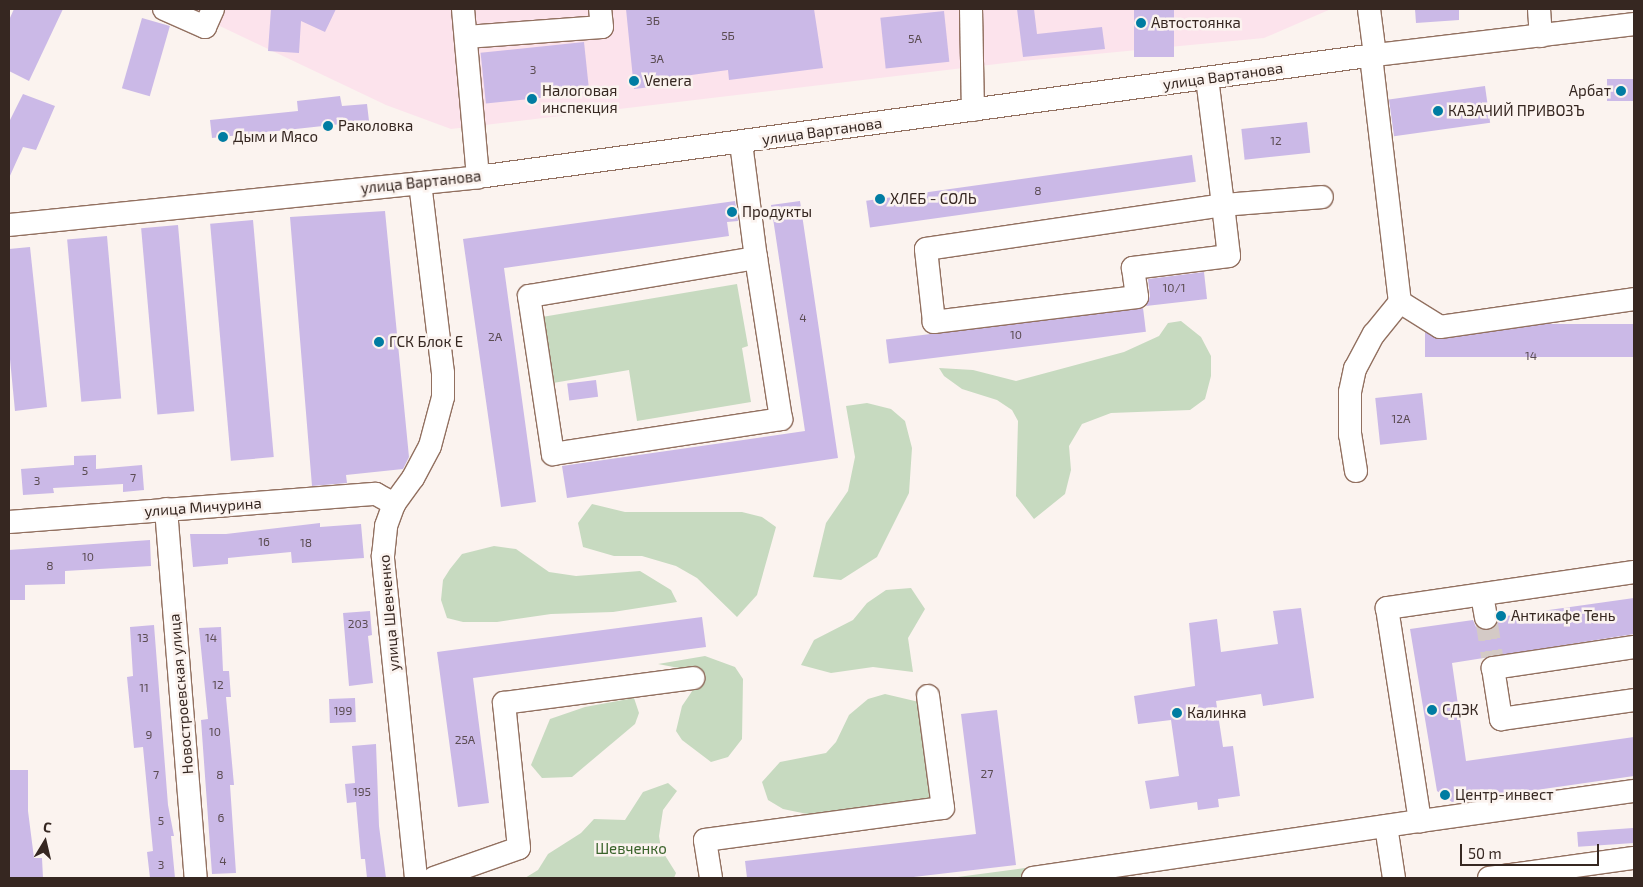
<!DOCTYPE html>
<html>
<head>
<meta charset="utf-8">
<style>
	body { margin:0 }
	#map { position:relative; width:1643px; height:887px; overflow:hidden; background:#fbf3ef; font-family:"Exo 2",sans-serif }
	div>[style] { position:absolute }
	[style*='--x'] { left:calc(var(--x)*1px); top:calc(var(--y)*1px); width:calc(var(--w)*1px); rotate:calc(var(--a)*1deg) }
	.industrial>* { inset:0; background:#fce3ec }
	.green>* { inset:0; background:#c7dac0 }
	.building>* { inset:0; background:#cbb9e7; transform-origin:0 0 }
	.minor-tunnel>* { height:22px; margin-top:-11px; transform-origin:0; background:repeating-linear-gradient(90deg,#d4cac6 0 22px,transparent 0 33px) }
	.roads { filter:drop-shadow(1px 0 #927060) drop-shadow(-1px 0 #927060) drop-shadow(0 1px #927060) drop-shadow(0 -1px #927060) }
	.minor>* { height:22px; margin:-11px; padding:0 11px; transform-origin:11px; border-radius:11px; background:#fff }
	.dots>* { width:14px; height:14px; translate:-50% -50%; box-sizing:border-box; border:2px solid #fbf3ef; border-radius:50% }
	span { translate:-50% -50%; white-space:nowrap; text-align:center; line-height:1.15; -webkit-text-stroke:5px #fbf3ef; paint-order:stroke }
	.number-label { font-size:12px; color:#5b4c52 }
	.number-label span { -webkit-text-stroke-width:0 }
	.poi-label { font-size:15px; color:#362721 }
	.left { translate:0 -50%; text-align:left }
	.right { translate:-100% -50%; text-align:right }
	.street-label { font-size:15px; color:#362721 }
	.park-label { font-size:15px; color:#39622a }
	.frame { position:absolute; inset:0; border:10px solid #362721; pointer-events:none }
	.north { position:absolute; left:20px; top:817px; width:50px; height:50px; -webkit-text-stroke:4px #fbf3ef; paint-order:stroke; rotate:9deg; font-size:14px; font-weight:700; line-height:20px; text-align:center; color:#362721 }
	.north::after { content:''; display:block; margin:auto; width:18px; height:22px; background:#362721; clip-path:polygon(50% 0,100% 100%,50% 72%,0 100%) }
	.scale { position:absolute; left:1460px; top:844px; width:139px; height:22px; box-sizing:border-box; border:2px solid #362721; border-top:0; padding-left:6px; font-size:15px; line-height:18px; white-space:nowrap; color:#362721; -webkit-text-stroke:4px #fbf3ef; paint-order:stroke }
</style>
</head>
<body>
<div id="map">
	<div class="industrial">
		<i style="clip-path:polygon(184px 9px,1331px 9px,1264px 38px,1022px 61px,451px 129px,386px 105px)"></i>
	</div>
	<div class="green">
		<i style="clip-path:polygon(737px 284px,748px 346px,742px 348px,751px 402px,637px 421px,629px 370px,553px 383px,542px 317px)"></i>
		<i style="clip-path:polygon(1181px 321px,1201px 337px,1211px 356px,1211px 376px,1205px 399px,1190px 410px,1111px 413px,1082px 424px,1069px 446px,1071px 470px,1065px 494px,1034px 519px,1016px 496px,1018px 421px,1012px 410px,997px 400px,962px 389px,944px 376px,939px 368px,973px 370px,1016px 381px,1124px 352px,1159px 336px,1168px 323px)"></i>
		<i style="clip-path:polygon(867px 403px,891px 409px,905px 421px,912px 448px,909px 493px,877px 557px,841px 580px,813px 577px,826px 523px,848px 491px,855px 457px,846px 406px)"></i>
		<i style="clip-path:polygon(592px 504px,625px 512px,742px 512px,762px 517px,776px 527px,757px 595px,737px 617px,697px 578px,676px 566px,642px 556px,614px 556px,583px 547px,578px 523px)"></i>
		<i style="clip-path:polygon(494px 546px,516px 549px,549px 572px,576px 576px,640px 571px,671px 590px,677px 602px,613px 612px,551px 614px,497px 622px,463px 622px,447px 618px,441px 600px,443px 580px,450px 569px,462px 554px)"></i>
		<i style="clip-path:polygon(911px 588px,925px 609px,908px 638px,913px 672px,873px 667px,831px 673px,801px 665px,814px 640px,853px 620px,867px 603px,886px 590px)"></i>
		<i style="clip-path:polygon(705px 656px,735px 667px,743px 679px,742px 739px,728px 757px,711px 762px,682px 740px,676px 731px,682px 706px,699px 681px,684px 669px,658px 664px)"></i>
		<i style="clip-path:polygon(885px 694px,919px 702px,941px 701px,950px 788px,928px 801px,812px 815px,783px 809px,768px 800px,762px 782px,780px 762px,826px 753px,836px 742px,849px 715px,868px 699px)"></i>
		<i style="clip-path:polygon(634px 698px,639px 713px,635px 724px,572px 777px,542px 778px,531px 765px,550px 719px,585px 707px)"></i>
		<i style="clip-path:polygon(668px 783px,677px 791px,663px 810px,659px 836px,661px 849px,676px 873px,674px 878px,525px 878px,538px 870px,548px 854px,581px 833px,594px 819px,625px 820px,643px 792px)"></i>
		<i style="clip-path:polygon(1025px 868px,1026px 878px,950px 878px)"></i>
	</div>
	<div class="building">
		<i style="clip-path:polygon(14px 9px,63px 9px,29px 81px,9px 71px,9px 20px)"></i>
		<i style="clip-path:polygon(271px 9px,336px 9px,325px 32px,301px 21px,299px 53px,268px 51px)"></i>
		<i style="clip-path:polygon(626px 9px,814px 9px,823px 68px,729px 80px,728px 70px,684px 76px,685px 83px,634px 89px)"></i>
		<i style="clip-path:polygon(1017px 9px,1034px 9px,1037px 34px,1102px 27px,1105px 49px,1023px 57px)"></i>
		<i style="left:1134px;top:9px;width:40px;height:48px"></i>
		<i style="clip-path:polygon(1415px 9px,1459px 9px,1459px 20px,1416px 23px)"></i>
		<i style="left:944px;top:11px;width:51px;height:64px;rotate:84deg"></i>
		<i style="left:142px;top:18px;width:29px;height:73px;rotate:16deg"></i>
		<i style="left:584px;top:42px;width:51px;height:104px;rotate:84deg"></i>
		<i style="left:1634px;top:79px;width:22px;height:27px;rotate:90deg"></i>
		<i style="left:1485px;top:86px;width:37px;height:97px;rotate:82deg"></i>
		<i style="clip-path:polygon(23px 94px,55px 106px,36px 150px,23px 147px,9px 178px,9px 122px)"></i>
		<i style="clip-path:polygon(340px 96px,342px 106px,367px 104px,369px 121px,212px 138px,210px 120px,298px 111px,297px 101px)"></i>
		<i style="left:1307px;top:122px;width:31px;height:66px;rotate:84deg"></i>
		<i style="left:1192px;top:155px;width:27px;height:329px;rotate:82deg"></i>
		<i style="clip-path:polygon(735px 201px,738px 221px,727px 222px,729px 236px,504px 268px,536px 502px,501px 507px,463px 239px)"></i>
		<i style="clip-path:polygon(800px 201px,838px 458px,567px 498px,562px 466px,805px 431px,771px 205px)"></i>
		<i style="clip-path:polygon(385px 211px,409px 457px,403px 469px,346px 475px,347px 483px,312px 486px,290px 217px)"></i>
		<i style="left:253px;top:220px;width:238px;height:43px;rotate:85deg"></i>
		<i style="left:178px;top:225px;width:187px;height:37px;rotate:85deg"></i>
		<i style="left:107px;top:236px;width:163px;height:40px;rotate:85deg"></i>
		<i style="clip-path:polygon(30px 247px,47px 407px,15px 411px,9px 349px,9px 249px)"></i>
		<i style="clip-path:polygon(1204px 272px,1207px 299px,1146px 306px,1150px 296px,1148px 279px)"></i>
		<i style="left:1143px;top:308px;width:24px;height:259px;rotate:83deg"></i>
		<i style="left:1634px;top:324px;width:33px;height:209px;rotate:90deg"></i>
		<i style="left:596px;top:380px;width:17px;height:29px;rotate:83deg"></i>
		<i style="left:1422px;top:393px;width:47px;height:47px;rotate:84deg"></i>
		<i style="clip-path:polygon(96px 455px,96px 469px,142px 465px,144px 490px,123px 492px,123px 484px,53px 488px,54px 493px,23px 495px,21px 469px,74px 465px,74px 456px)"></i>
		<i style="clip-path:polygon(320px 523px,320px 527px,361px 524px,364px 558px,292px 563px,291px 552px,228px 558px,228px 564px,193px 567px,190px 534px,226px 534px)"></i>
		<i style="clip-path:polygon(150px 540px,151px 566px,65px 571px,65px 584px,25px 585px,25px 600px,9px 600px,9px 550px)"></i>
		<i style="clip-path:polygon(1634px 598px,1634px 634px,1452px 663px,1466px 761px,1634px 737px,1634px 776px,1452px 802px,1437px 791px,1410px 629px,1473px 620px,1476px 627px,1488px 631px,1495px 628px,1499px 617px)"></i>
		<i style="clip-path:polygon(1301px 608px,1314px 698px,1263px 706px,1261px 694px,1216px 701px,1223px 747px,1233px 746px,1240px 796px,1218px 799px,1219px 807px,1198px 810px,1197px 802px,1150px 809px,1145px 781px,1179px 776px,1171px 720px,1138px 724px,1134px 696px,1195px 686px,1189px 623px,1217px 619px,1221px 652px,1278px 644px,1273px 611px)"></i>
		<i style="clip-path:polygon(370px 611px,372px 635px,368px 636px,373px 683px,349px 686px,343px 613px)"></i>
		<i style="clip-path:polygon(702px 617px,706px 647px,473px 678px,489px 803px,458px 807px,437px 652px)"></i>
		<i style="clip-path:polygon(154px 625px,168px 805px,174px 836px,171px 836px,175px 878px,150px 878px,147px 852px,153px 851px,143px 747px,134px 748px,127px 677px,133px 676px,130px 627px)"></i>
		<i style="clip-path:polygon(221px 627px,223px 671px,229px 671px,231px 697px,226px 697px,234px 785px,230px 785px,236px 873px,212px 874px,201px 720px,208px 719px,199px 628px)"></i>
		<i style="left:355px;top:698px;width:24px;height:26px;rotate:88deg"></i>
		<i style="clip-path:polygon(997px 710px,1016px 865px,905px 878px,747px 878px,745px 861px,976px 834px,961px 714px)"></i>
		<i style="clip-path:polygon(376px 744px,379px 826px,386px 878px,367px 878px,365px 859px,361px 859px,356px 802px,347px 803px,345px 784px,355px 783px,352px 746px)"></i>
		<i style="clip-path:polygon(9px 770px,28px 770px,28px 811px,34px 858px,42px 858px,43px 878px,9px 878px)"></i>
		<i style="left:1633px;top:828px;width:15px;height:56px;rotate:86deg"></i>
	</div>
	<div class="minor-tunnel">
		<i style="--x:1486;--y:618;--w:39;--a:81"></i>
	</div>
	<div class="roads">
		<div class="minor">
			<i style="--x:164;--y:9;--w:45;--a:23.7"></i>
			<i style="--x:205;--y:27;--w:20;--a:-66"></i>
			<i style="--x:463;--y:9;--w:169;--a:84.9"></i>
			<i style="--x:971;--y:9;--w:101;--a:88.9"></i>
			<i style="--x:1369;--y:9;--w:46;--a:82.6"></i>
			<i style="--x:1539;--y:9;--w:27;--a:86"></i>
			<i style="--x:466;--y:37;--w:136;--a:-4.2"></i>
			<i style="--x:602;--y:27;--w:18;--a:-96"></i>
			<i style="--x:1371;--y:56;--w:248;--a:83.3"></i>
			<i style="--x:1400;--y:302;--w:47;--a:32"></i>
			<i style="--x:1440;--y:327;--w:196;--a:-8.2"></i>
			<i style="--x:1207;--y:78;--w:128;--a:82.8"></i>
			<i style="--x:1223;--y:205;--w:51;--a:83.3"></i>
			<i style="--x:1229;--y:256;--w:97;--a:172.9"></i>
			<i style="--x:1133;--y:268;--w:29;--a:82"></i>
			<i style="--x:1137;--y:297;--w:205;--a:173"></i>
			<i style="--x:934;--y:322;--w:73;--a:-96.3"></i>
			<i style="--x:926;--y:249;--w:300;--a:-8.4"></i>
			<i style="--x:1223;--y:205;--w:99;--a:-4.6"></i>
			<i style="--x:741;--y:143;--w:116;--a:82.6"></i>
			<i style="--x:756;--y:258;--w:230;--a:170.5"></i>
			<i style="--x:529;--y:296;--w:160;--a:81.4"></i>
			<i style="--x:553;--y:454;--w:231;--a:-8.7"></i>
			<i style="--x:781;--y:419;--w:163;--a:-98.8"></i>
			<i style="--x:9;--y:225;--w:471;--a:-5.8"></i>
			<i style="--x:478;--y:177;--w:905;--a:-7.75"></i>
			<i style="--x:1375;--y:55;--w:261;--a:-6.8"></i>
			<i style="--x:1356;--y:471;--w:36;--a:-99"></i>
			<i style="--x:1350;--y:435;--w:43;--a:-90"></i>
			<i style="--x:1350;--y:392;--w:24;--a:-78"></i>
			<i style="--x:1355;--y:369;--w:40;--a:-62"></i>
			<i style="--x:1374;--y:334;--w:41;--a:-50.9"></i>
			<i style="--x:166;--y:509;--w:370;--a:85.4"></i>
			<i style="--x:9;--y:522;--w:368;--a:-4.4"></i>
			<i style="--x:376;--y:494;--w:21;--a:29"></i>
			<i style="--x:1634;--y:572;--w:250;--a:171.7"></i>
			<i style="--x:1387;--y:608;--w:216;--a:81.2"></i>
			<i style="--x:1420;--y:821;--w:216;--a:-8"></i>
			<i style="--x:1482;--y:595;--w:23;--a:80"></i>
			<i style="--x:1634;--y:647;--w:143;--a:171.5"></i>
			<i style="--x:1493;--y:668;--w:52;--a:81.1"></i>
			<i style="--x:1501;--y:719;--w:134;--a:-8.1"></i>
			<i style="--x:1386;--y:826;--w:53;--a:81.3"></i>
			<i style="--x:416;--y:878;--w:324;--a:-95.9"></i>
			<i style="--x:383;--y:556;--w:30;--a:-84"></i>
			<i style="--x:386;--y:526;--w:23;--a:-70"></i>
			<i style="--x:394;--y:504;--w:32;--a:-54"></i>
			<i style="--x:413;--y:478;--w:36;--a:-62"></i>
			<i style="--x:430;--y:446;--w:51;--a:-75.1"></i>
			<i style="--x:443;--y:397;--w:24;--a:-90"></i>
			<i style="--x:443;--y:373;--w:191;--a:-96.9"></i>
			<i style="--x:434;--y:878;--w:90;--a:-19.4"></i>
			<i style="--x:519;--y:848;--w:146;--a:-95.9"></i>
			<i style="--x:504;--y:703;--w:191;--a:-7.5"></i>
			<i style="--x:711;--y:878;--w:38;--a:-99"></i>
			<i style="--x:705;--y:840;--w:240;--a:-7.7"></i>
			<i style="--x:943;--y:808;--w:113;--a:-97.6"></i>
			<i style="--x:1033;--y:878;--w:391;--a:-8.4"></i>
			<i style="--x:1489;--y:878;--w:146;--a:-7.9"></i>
		</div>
	</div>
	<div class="dots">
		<i style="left:1141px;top:23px;background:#007ca2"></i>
		<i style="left:634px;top:81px;background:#007ca2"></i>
		<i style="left:1621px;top:91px;background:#007ca2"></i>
		<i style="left:532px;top:99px;background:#007ca2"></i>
		<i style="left:1438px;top:111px;background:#007ca2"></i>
		<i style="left:328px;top:126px;background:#007ca2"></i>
		<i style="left:223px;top:137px;background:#007ca2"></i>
		<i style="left:880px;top:199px;background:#007ca2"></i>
		<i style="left:732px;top:212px;background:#007ca2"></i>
		<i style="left:379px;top:342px;background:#007ca2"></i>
		<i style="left:1501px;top:616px;background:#007ca2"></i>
		<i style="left:1432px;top:710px;background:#007ca2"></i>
		<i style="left:1177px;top:713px;background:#007ca2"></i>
		<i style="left:1445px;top:795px;background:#007ca2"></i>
	</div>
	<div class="number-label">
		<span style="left:653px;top:21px">3Б</span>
		<span style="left:728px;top:36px">5Б</span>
		<span style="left:915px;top:39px">5А</span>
		<span style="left:657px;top:59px">3А</span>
		<span style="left:533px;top:70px">3</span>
		<span style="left:1276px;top:141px">12</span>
		<span style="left:1038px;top:191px">8</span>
		<span style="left:1174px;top:288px">10/1</span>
		<span style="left:803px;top:318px">4</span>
		<span style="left:1016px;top:335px">10</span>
		<span style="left:495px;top:337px">2А</span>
		<span style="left:1531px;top:356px">14</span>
		<span style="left:1401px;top:419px">12А</span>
		<span style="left:85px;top:471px">5</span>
		<span style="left:133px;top:478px">7</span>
		<span style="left:37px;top:481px">3</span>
		<span style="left:264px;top:542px">16</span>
		<span style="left:306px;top:543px">18</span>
		<span style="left:88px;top:557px">10</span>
		<span style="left:50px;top:566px">8</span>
		<span style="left:358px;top:624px">203</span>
		<span style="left:143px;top:638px">13</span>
		<span style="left:211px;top:638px">14</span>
		<span style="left:218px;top:685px">12</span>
		<span style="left:144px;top:688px">11</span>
		<span style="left:343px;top:711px">199</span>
		<span style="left:215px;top:732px">10</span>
		<span style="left:149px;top:735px">9</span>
		<span style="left:465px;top:740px">25А</span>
		<span style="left:987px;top:774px">27</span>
		<span style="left:156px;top:775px">7</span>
		<span style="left:220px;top:775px">8</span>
		<span style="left:362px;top:792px">195</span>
		<span style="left:221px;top:818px">6</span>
		<span style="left:161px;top:821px">5</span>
		<span style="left:223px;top:861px">4</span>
		<span style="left:161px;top:865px">3</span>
	</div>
	<div class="poi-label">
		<span class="left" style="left:1151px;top:23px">Автостоянка</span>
		<span class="left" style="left:644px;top:81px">Venera</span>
		<span class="left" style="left:542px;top:99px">Налоговая<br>инспекция</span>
		<span class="right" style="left:1611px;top:91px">Арбат</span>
		<span class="left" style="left:1448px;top:111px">КАЗАЧИЙ ПРИВОЗЪ</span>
		<span class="left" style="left:338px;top:126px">Раколовка</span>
		<span class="left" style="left:233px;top:137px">Дым и Мясо</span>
		<span class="left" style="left:890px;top:199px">ХЛЕБ - СОЛЬ</span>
		<span class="left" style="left:742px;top:212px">Продукты</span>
		<span class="left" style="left:389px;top:342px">ГСК Блок Е</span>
		<span class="left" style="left:1511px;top:616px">Антикафе Тень</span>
		<span class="left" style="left:1442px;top:710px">СДЭК</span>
		<span class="left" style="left:1187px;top:713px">Калинка</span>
		<span class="left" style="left:1455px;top:795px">Центр-инвест</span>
	</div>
	<div class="street-label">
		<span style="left:1223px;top:76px;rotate:-8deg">улица Вартанова</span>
		<span style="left:822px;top:131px;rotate:-8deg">улица Вартанова</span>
		<span style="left:421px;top:182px;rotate:-6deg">улица Вартанова</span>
		<span style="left:203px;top:507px;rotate:-4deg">улица Мичурина</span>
		<span style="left:389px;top:613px;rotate:-95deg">улица Шевченко</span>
		<span style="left:181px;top:694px;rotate:-95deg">Новостроевская улица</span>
	</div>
	<div class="park-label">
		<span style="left:631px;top:849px">Шевченко</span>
	</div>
	<div class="frame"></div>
	<div class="north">С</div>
	<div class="scale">50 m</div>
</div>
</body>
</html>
